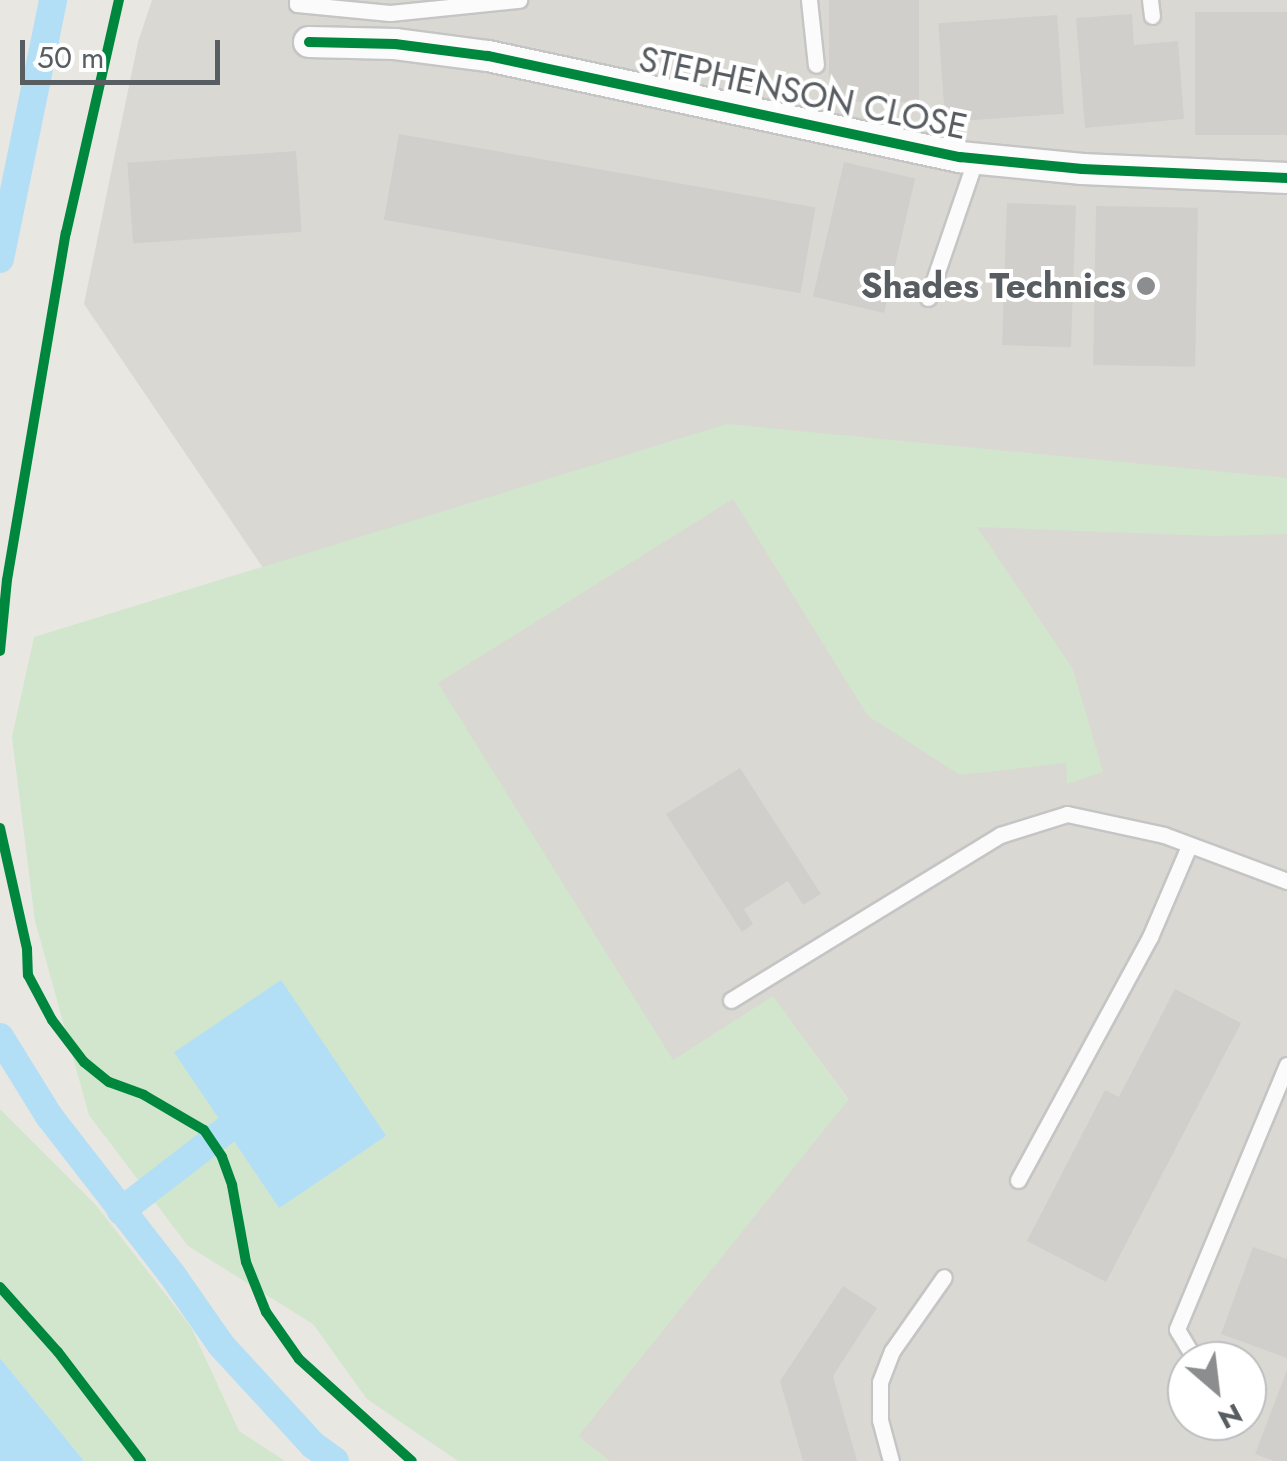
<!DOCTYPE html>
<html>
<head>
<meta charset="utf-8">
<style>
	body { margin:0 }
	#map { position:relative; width:1287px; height:1461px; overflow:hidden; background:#e9e7e2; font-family:Jost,sans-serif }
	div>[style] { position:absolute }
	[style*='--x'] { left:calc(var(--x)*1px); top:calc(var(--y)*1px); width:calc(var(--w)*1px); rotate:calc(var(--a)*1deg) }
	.industrial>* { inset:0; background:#dad8d3 }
	.green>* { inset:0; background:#d1e6cc }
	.water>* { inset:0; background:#b3dff6; transform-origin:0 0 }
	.canal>* { height:28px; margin:-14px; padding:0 14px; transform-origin:14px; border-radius:14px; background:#b3dff6 }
	.building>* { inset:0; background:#d0cfcc; transform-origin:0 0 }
	.roads { filter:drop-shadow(2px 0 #c5c5c5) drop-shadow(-2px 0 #c5c5c5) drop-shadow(0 2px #c5c5c5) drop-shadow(0 -2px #c5c5c5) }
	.service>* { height:15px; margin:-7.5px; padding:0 7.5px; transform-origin:7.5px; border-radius:7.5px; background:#fcfbfb }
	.minor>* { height:30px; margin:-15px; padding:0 15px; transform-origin:15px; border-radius:15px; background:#fcfbfb }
	.cycleway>* { height:10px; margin:-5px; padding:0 5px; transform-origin:5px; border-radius:5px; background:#00873e }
	.dots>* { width:28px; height:28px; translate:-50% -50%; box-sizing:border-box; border:5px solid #fff; border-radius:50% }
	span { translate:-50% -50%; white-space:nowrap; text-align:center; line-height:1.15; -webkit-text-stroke:8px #fff; paint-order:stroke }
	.street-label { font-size:35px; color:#585d61 }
	.poi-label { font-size:35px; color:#585d61; font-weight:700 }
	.right { translate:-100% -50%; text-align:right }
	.north { position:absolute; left:1167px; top:1341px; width:100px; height:100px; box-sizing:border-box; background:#fff; border:2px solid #bcbec0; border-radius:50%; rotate:152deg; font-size:28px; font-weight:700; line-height:40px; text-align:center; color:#585d61 }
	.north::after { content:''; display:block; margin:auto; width:35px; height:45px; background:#8b8d8e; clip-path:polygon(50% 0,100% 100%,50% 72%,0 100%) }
	.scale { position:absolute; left:20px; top:40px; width:200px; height:45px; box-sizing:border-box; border:5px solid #585d61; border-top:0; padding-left:12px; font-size:30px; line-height:35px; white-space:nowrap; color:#585d61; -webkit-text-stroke:8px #fff; paint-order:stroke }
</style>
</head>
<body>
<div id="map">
	<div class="industrial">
		<i style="clip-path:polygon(evenodd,152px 0,1287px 0,1287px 1461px,609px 1461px,578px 1436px,848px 1099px,781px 1008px,633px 1113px,84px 304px,138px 42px,152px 0,1187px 1361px,1247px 1361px,1247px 1421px,1187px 1421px,1187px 1361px)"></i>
	</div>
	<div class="green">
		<i style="clip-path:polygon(727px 424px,1287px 478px,1287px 534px,1213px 536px,977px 527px,1073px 669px,1103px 772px,1067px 784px,1066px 763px,960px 775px,868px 716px,733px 499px,438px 683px,673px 1060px,773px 996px,848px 1100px,578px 1436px,609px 1461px,458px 1461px,367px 1399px,313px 1324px,188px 1246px,89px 1115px,35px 921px,12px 737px,34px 637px)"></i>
		<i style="clip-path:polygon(0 1109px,95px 1204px,191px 1327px,239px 1431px,285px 1461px,84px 1461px,0 1358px)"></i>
	</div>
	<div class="water">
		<i style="left:281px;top:980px;width:188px;height:129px;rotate:56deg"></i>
		<i style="clip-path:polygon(0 1358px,84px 1461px,0 1461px)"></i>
	</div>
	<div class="canal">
		<i style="--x:0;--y:259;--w:264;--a:-78.4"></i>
		<i style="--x:0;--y:1037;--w:93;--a:58.2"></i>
		<i style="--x:49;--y:1116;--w:199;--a:52.2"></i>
		<i style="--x:171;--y:1273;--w:88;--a:55.2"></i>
		<i style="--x:221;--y:1345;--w:136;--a:47.4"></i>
		<i style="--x:313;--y:1445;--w:27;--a:36"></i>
		<i style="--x:121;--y:1211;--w:134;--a:-37.7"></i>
	</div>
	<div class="building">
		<i style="left:829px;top:0;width:90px;height:102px"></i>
		<i style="left:1287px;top:12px;width:123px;height:92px;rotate:90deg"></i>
		<i style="clip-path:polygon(1132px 14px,1134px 45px,1178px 41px,1184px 119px,1085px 128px,1076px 18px)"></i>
		<i style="left:1057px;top:15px;width:99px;height:119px;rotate:86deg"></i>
		<i style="left:399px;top:134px;width:423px;height:87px;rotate:10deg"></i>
		<i style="left:296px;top:151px;width:81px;height:169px;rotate:86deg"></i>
		<i style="left:844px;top:162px;width:73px;height:138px;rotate:13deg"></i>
		<i style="left:1007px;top:203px;width:69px;height:142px;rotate:2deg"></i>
		<i style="left:1096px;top:206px;width:102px;height:159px;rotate:1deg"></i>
		<i style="clip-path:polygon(740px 768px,821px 894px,803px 905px,788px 881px,744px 909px,753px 924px,742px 932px,666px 814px)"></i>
		<i style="clip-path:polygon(1175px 989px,1241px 1023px,1106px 1282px,1027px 1241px,1105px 1090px,1119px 1097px)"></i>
		<i style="clip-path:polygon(1253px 1247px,1287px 1259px,1287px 1358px,1221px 1334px)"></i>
		<i style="clip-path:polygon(843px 1286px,877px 1308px,833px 1376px,857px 1461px,803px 1461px,780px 1381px)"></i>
		<i style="clip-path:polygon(1287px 1370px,1287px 1461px,1274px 1461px,1255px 1454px)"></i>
	</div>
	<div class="roads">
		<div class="service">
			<i style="--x:297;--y:0;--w:4;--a:90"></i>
			<i style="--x:297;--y:4;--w:93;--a:5.5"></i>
			<i style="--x:390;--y:13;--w:130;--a:-5.8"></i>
			<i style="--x:809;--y:0;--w:65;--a:83.9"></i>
			<i style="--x:1150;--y:0;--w:16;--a:83"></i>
			<i style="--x:928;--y:298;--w:148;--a:-71.1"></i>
			<i style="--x:731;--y:1000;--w:316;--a:-31.5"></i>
			<i style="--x:1000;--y:835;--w:70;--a:-17.4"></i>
			<i style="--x:1067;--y:814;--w:99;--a:12.2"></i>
			<i style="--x:1164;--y:835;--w:131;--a:20.5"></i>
			<i style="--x:1018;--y:1180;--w:277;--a:-61.5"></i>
			<i style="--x:1150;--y:937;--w:99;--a:-66.8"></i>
			<i style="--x:1196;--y:1361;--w:37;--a:-121"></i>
			<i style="--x:1177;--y:1329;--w:286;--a:-67.4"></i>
			<i style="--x:891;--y:1461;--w:42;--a:-105"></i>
			<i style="--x:880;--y:1420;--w:38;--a:-90"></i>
			<i style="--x:880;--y:1382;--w:33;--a:-69"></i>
			<i style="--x:892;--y:1351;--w:90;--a:-54.9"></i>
		</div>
		<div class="minor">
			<i style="--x:309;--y:42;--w:86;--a:1.3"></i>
			<i style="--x:395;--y:44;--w:94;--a:7.4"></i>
			<i style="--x:488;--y:56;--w:483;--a:12.1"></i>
			<i style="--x:960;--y:157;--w:123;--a:5.6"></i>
			<i style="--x:1082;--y:169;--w:205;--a:2.5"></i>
		</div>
	</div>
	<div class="cycleway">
		<i style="--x:309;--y:42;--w:86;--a:1.3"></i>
		<i style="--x:395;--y:44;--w:94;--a:7.4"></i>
		<i style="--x:488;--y:56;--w:483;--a:12.1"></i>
		<i style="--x:960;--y:157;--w:123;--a:5.6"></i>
		<i style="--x:1082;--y:169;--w:205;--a:2.5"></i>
		<i style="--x:0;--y:651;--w:71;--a:-84.4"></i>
		<i style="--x:7;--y:580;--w:352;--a:-80.4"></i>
		<i style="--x:66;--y:233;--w:239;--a:-77.2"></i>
		<i style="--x:0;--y:828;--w:124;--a:77.4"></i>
		<i style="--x:27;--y:949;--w:26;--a:88"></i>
		<i style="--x:28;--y:975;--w:51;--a:61.9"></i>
		<i style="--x:52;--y:1020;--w:53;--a:52.7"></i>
		<i style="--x:84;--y:1062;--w:32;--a:39"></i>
		<i style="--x:109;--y:1082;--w:37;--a:20"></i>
		<i style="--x:144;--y:1095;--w:69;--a:30.3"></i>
		<i style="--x:204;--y:1130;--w:32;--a:56"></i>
		<i style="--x:222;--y:1157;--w:30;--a:70"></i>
		<i style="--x:232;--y:1185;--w:78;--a:79.7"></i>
		<i style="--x:246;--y:1262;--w:54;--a:68.2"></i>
		<i style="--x:266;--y:1312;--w:57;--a:54.9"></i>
		<i style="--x:299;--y:1359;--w:152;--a:42.1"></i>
		<i style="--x:0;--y:1287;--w:87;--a:48.3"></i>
		<i style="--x:58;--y:1352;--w:137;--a:52.7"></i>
	</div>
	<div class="dots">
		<i style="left:1146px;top:286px;background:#8b8d8e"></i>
	</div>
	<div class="street-label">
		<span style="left:803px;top:93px;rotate:12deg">STEPHENSON CLOSE</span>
	</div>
	<div class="poi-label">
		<span class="right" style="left:1126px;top:286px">Shades Technics</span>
	</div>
	<div class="north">N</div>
	<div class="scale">50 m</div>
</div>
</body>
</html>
